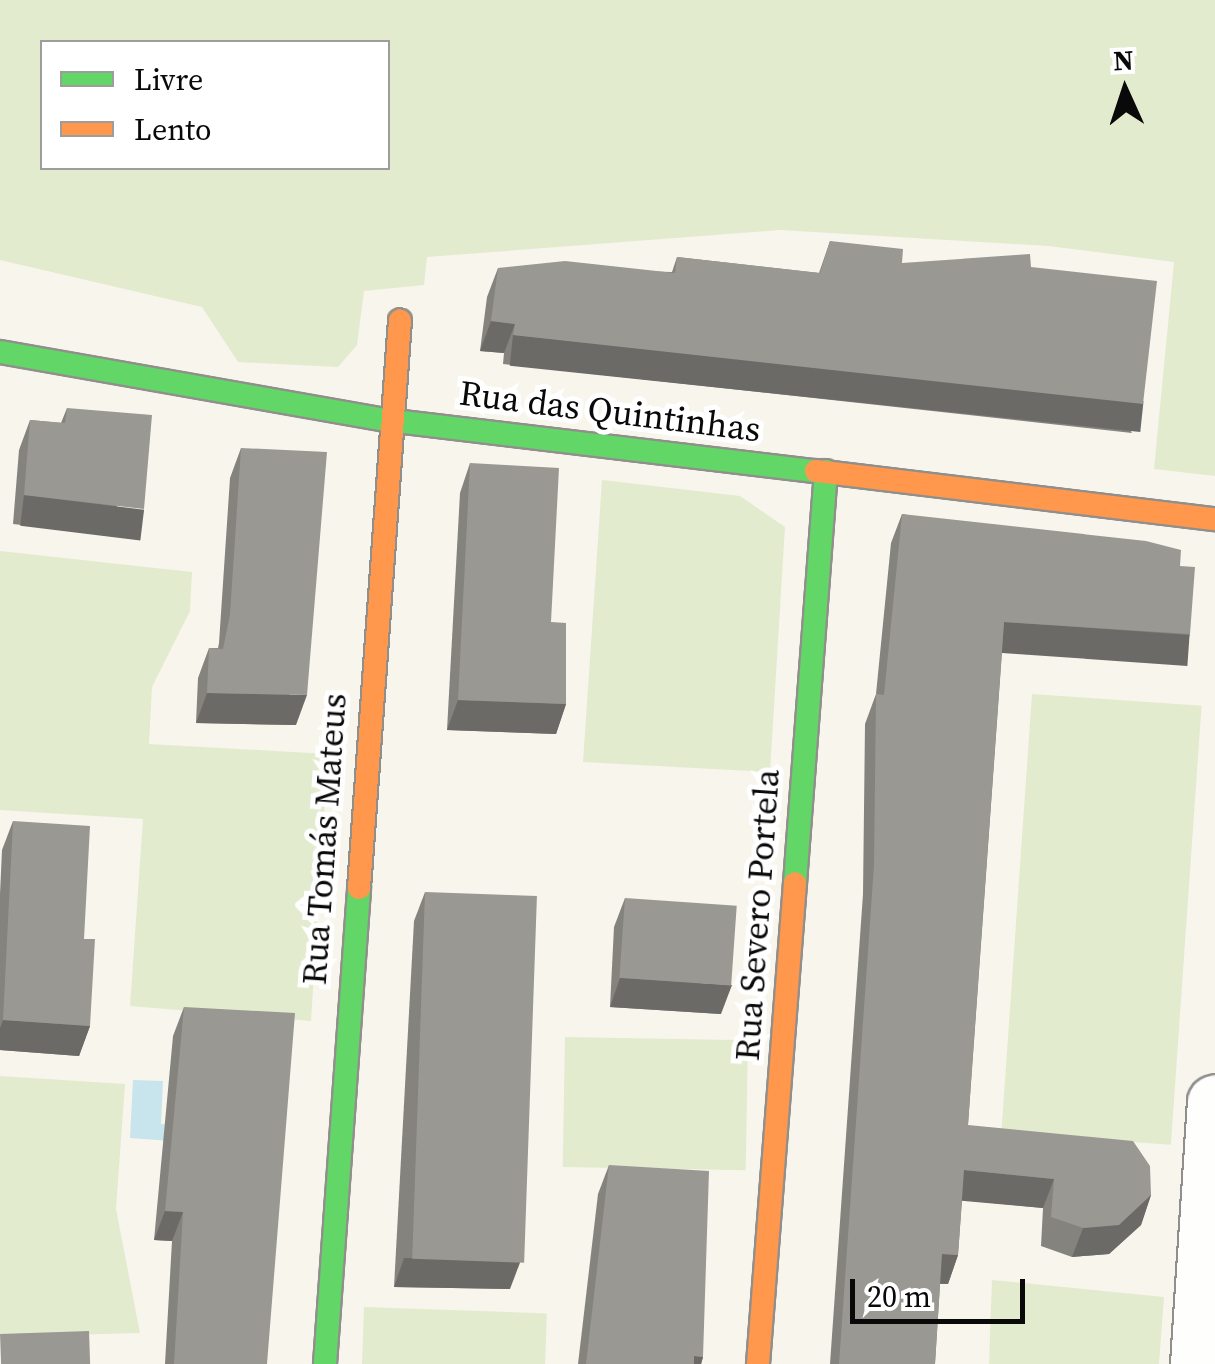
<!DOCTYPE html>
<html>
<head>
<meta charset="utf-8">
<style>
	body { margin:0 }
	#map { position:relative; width:1215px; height:1364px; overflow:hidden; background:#f8f5ed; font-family:"Source Serif 4",serif }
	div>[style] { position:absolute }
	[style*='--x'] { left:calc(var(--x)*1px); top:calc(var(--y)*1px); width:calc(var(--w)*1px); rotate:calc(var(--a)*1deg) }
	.green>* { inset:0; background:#e3ebcf; transform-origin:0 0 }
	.water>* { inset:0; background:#c8e4ed }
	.roads { filter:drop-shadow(2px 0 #918f8c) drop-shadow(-2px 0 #918f8c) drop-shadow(0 2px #918f8c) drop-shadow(0 -2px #918f8c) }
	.street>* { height:55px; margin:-27.5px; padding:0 27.5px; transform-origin:27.5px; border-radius:27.5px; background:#fefefc }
	.fast>* { height:22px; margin:-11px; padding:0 11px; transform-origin:11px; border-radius:11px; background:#63d668 }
	.slow>* { height:22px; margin:-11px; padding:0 11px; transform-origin:11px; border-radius:11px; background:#ff974d }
	.wall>* { inset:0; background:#84837e }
	.shaded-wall>* { inset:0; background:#6c6a67; transform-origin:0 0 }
	.building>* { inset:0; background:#9a9893; transform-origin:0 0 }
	span { translate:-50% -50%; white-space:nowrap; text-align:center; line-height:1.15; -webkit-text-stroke:10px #fff; paint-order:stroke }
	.street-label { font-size:35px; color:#090909 }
	.legend { position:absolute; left:40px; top:40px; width:350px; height:130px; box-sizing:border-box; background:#fff; border:2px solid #9d9d9d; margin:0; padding:12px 18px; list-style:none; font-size:30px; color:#090909 }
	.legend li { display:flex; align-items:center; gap:20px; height:50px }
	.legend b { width:50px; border:2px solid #9d9d9d }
	.north { position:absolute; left:1075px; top:40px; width:100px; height:100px; -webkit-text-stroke:8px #fff; paint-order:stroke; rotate:357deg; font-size:28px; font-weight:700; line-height:40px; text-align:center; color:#090909 }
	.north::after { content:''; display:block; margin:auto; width:35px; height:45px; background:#090909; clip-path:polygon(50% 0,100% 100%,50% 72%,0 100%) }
	.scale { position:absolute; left:850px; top:1279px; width:175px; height:45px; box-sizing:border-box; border:5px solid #090909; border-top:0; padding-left:12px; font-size:30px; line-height:35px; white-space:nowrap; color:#090909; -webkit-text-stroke:8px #fff; paint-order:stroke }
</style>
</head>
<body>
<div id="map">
	<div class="green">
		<i style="clip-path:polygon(evenodd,0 0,1215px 0,1215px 476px,1154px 469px,1174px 262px,1049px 246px,780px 230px,427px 257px,424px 285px,364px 291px,357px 345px,338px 367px,238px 362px,202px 307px,0 260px,0 0,42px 42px,388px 42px,388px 168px,42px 168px,42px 42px)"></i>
		<i style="clip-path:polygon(602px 480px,740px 496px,785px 527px,770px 772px,583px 762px)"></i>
		<i style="clip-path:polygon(0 551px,192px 572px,190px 611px,152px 687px,149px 744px,328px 754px,311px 1021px,130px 1006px,143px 819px,0 810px)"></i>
		<i style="left:1032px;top:694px;width:170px;height:440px;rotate:4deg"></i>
		<i style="left:565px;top:1037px;width:183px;height:130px;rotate:1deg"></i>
		<i style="clip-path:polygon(0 1076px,125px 1084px,116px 1209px,140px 1333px,0 1337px)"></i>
		<i style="clip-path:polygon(992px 1280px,1164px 1297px,1159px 1364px,989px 1364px)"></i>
		<i style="left:364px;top:1307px;width:183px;height:57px;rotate:2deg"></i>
	</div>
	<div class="water">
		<i style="clip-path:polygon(133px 1080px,163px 1081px,161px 1124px,228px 1128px,227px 1145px,130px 1138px)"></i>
	</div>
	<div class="roads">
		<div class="street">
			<i style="--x:1198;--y:1364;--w:262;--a:-86.3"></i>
		</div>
		<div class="fast">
			<i style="--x:0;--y:352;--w:392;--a:10"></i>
			<i style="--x:386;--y:420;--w:433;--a:6.8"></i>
			<i style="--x:795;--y:883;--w:413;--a:-85.7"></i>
			<i style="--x:325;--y:1364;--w:477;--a:-85.9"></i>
		</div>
		<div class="slow">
			<i style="--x:816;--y:471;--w:402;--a:6.9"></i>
			<i style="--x:359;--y:888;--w:569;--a:-85.87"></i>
			<i style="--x:758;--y:1364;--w:482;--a:-85.6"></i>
		</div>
	</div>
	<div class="wall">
		<i style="clip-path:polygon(830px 241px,902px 263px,1031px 267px,1132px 433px,503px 364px,504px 353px,480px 351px,487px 297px,498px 268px,672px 272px,677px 257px,819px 273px)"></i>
		<i style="clip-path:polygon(67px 408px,133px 538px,13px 524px,19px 450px,30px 420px,61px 423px)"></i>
		<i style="clip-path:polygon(241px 448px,296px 725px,196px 723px,198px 678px,209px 648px,218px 648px,219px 643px,230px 478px)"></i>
		<i style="clip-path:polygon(470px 463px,551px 622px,566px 704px,556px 734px,447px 730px,460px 493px)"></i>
		<i style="clip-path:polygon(902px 514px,1180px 566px,1190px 634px,1179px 663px,1002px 652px,968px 1125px,1151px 1195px,1141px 1225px,1109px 1254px,1072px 1257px,1041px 1246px,1043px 1208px,962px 1200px,958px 1255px,948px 1284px,940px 1284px,935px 1364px,830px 1364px,863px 894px,865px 724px,876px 694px,891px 543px)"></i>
		<i style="clip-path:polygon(13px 821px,84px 939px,90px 1026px,79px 1056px,0 1050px,0 894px,2px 850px)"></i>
		<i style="clip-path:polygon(425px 892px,510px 1289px,394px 1287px,414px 921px)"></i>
		<i style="clip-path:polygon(625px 898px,721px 1014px,610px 1007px,614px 927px)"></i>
		<i style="clip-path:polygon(184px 1007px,267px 1364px,165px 1364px,172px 1241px,154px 1240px,173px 1036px)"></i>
		<i style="clip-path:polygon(609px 1165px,703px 1357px,701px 1364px,578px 1364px,598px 1194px)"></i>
	</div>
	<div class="shaded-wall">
		<i style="clip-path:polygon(491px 321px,515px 324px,504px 353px,480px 351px)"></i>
		<i style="left:513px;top:335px;width:634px;height:31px;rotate:6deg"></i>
		<i style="left:24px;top:495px;width:121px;height:31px;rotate:7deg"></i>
		<i style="left:1004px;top:622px;width:186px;height:31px;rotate:4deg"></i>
		<i style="clip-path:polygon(207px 693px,307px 695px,296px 725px,196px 723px)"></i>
		<i style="clip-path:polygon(458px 700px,566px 704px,556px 734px,447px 730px)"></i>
		<i style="clip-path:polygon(620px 978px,732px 985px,721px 1014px,610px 1007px)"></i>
		<i style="clip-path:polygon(3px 1020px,90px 1026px,79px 1056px,0 1050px,0 1028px)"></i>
		<i style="clip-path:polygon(964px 1170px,1054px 1179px,1043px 1208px,953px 1200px)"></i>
		<i style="clip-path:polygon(1151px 1195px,1141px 1225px,1109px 1254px,1072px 1257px,1083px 1228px)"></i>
		<i style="clip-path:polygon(165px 1211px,183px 1212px,172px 1241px,154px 1240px)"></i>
		<i style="clip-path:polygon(942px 1254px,958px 1255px,948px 1284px,931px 1283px)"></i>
		<i style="clip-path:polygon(404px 1258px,521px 1260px,510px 1289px,394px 1287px)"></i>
		<i style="clip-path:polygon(694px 1356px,703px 1357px,701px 1364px,691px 1364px)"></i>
	</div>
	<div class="building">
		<i style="clip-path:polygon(830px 241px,903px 249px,902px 263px,1030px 254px,1031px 267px,1157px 281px,1143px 404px,513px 335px,515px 324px,491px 321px,498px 268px,565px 261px,675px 273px,677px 257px,820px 273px)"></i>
		<i style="clip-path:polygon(67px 408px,152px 415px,144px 509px,24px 495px,30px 420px,65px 423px)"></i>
		<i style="clip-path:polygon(241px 448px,327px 452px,307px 695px,207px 693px,209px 648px,223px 649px,230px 614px)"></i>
		<i style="clip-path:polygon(470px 463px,559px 468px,551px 622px,566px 623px,566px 704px,458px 700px)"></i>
		<i style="clip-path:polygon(902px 514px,1146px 541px,1181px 550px,1180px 566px,1195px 567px,1190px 634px,1004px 622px,972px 1067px,968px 1125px,1133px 1141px,1150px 1166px,1151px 1195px,1119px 1225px,1083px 1228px,1051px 1217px,1054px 1179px,964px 1170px,958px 1255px,942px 1254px,935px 1364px,839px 1364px,874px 865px,876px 694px,884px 695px)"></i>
		<i style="clip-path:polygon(13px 821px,90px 826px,84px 939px,95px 939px,90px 1026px,3px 1020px)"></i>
		<i style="left:425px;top:892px;width:112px;height:367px;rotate:2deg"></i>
		<i style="left:625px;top:898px;width:112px;height:80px;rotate:4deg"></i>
		<i style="clip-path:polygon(184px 1007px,295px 1013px,267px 1364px,174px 1364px,183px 1212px,165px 1211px)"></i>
		<i style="clip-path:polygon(609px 1165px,709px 1171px,703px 1357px,694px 1356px,694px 1364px,586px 1364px)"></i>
		<i style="left:89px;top:1331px;width:33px;height:89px;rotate:88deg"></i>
	</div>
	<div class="street-label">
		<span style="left:610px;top:411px;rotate:7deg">Rua das Quintinhas</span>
		<span style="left:324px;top:839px;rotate:-86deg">Rua Tomás Mateus</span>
		<span style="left:757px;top:915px;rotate:-86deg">Rua Severo Portela</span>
	</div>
	<ul class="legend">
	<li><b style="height:12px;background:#63d668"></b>Livre</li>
	<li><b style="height:12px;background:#ff974d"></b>Lento</li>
	</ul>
	<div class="north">N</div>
	<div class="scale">20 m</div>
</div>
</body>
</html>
